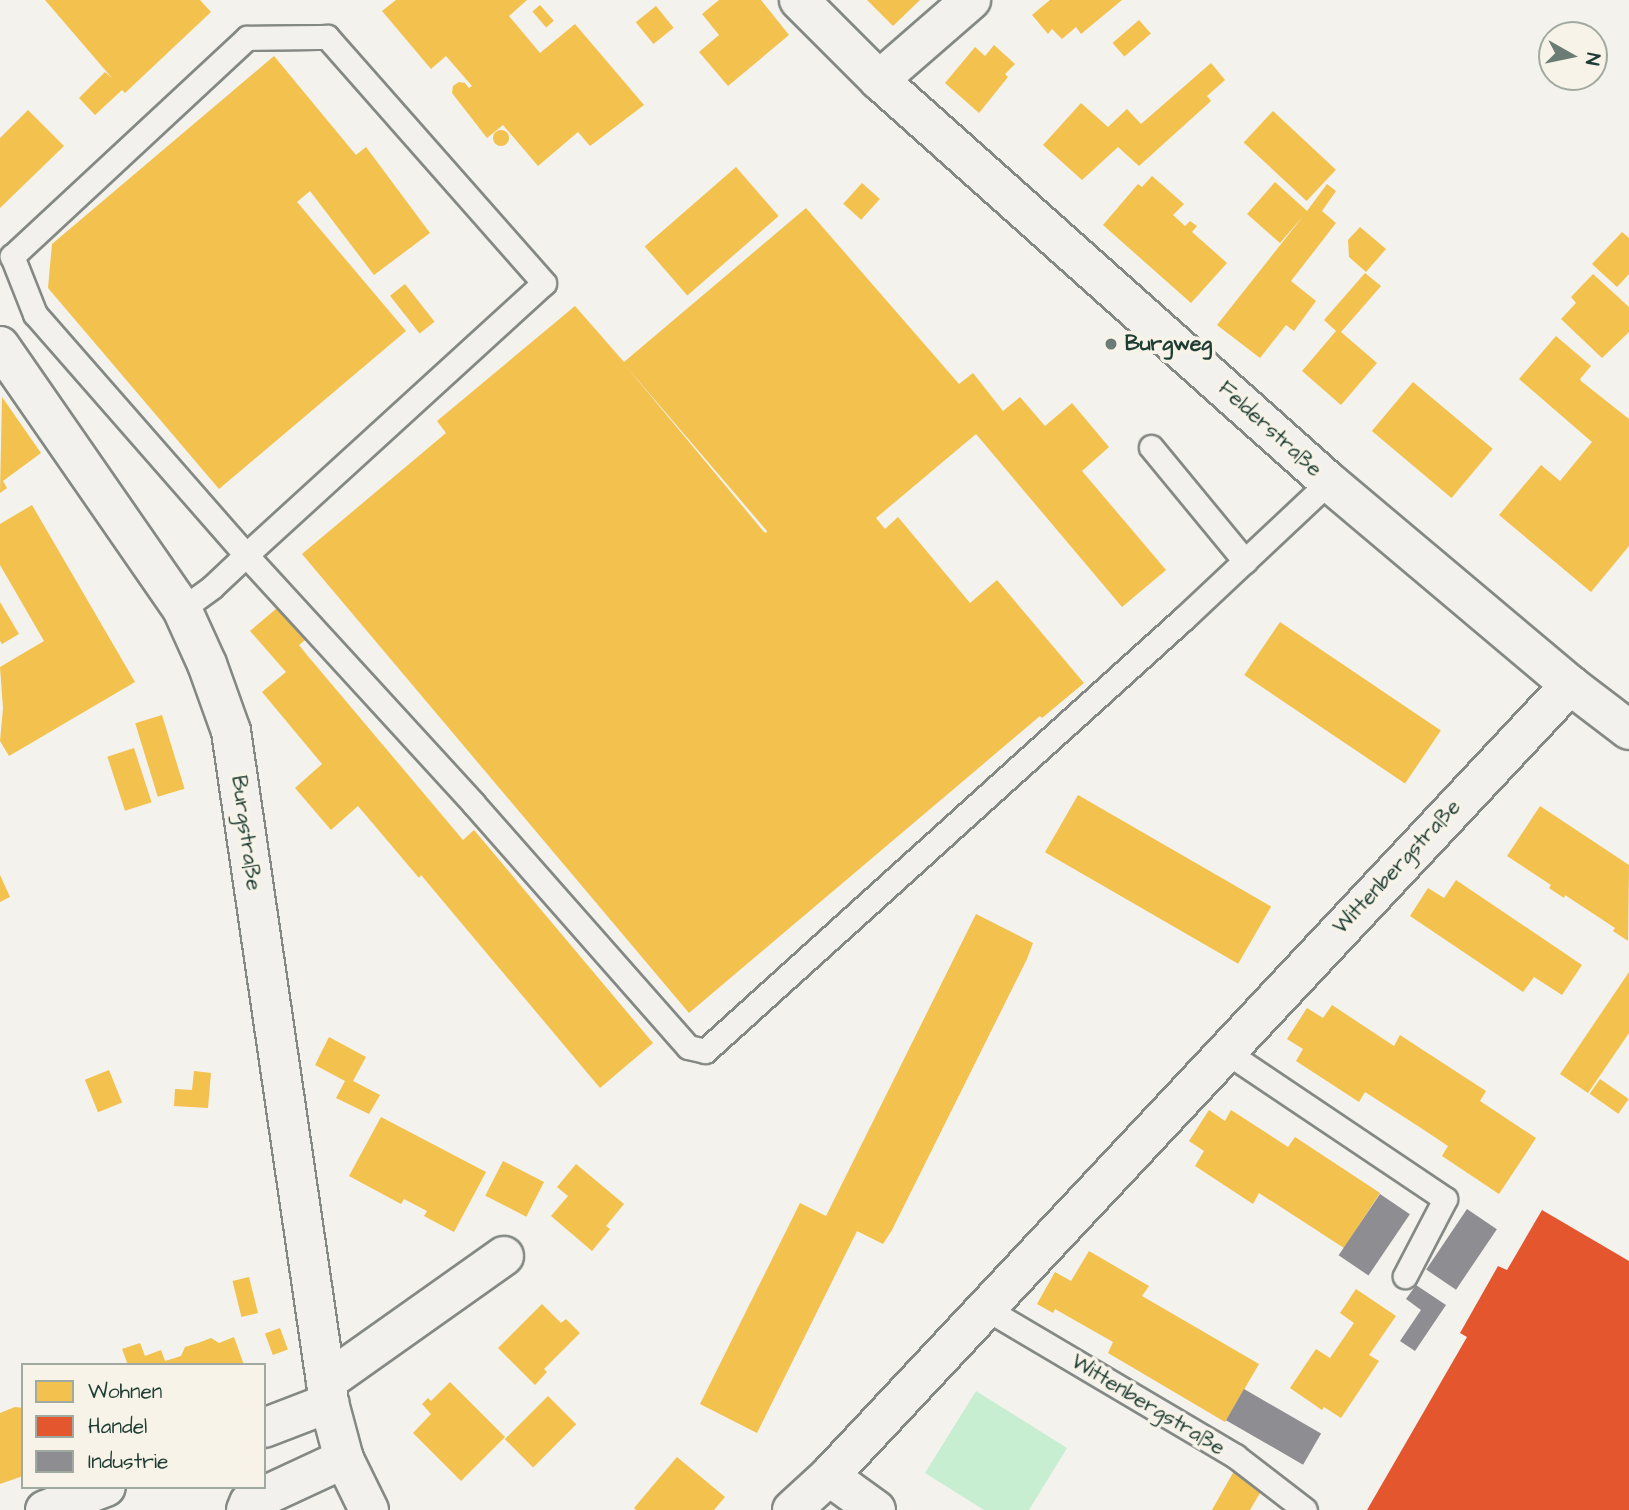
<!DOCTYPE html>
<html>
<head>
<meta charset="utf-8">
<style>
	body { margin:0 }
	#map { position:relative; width:1629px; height:1510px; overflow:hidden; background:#f4f2ec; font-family:"Architects Daughter",sans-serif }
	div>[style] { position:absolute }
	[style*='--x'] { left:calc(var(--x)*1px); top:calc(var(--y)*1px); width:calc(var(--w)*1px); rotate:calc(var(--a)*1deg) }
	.green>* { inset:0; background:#c7eed0 }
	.homes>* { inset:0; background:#f2c14e; transform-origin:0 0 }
	.round { border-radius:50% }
	.shops>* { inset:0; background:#e4572e }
	.industry>* { inset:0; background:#8d8d92; transform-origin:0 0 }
	.roads { filter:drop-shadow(2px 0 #848985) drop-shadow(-2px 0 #848985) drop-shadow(0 2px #848985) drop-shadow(0 -2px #848985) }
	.lane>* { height:23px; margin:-11.5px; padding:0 11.5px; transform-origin:11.5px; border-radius:11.5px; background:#f2f1ed }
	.street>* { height:38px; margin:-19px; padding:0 19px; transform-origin:19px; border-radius:19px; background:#f2f1ed }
	.dots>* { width:19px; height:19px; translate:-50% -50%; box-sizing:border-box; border:4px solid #f7f3e8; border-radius:50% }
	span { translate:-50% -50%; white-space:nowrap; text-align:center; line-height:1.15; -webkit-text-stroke:7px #f7f3e8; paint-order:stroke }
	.poi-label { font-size:21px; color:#1f3d34; font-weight:700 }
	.left { translate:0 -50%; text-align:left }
	.street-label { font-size:21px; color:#1f3d34 }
	.legend { position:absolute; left:21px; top:1363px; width:245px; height:126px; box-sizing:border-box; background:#f7f3e8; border:2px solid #a1aaa0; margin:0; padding:9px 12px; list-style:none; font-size:21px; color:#1f3d34 }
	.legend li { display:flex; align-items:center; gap:14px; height:35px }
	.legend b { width:35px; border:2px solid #a1aaa0 }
	.north { position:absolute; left:1538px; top:21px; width:70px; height:70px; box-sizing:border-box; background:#f7f3e8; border:2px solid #a1aaa0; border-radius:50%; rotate:99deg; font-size:19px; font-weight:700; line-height:28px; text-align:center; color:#1f3d34 }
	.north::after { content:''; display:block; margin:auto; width:24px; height:32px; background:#6a7c74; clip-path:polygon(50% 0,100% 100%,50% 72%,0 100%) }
</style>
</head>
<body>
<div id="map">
	<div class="green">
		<i style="clip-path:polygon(976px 1391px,1067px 1448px,1029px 1510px,984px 1510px,925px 1473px)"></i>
	</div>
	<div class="homes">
		<i style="clip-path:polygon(45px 0,200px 0,211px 12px,125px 93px,122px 90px,95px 115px,79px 98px,105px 72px,112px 78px)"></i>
		<i style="clip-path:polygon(396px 0,527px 0,509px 16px,540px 53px,575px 24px,644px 105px,590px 146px,578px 132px,538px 166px,503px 125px,487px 138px,452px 93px,453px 86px,459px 82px,465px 83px,469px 88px,472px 86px,446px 56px,431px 69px,382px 11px)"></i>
		<i style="clip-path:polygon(719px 0,761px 0,789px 35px,728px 86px,699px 52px,719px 35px,702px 14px)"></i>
		<i style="clip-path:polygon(867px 0,920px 0,893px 26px)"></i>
		<i style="clip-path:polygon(1050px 0,1122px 0,1081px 34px,1076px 27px,1062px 39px,1052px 29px,1048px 34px,1032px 15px)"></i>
		<i style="left:540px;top:5px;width:21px;height:10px;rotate:49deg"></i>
		<i style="left:656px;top:6px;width:28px;height:26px;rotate:51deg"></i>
		<i style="left:1139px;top:20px;width:18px;height:35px;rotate:49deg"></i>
		<i style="clip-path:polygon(994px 45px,1015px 64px,1005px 74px,1008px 77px,979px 113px,945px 83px,975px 47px,985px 56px)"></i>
		<i style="clip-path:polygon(274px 56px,356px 155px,366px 147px,430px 233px,374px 275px,310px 191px,297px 202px,406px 331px,219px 489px,48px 288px,52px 244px)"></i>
		<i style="clip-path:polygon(1211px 63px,1225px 80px,1207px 96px,1211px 101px,1139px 166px,1118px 147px,1082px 180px,1043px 145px,1081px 103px,1108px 127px,1127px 109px,1141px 124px)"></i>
		<i style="clip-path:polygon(28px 110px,64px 146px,0 208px,0 138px)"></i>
		<i style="left:1273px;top:111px;width:86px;height:43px;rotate:43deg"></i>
		<i class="round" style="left:493px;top:130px;width:16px;height:16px"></i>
		<i style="left:736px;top:167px;width:65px;height:121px;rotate:49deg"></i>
		<i style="clip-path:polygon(1152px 176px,1184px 204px,1173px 215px,1185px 226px,1190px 221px,1197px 226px,1192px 232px,1227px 263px,1191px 303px,1103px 225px,1138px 184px,1142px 187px)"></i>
		<i style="clip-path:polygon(1275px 182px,1307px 211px,1327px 184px,1336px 191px,1322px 211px,1336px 223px,1291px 281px,1316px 301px,1294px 331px,1286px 325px,1260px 358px,1217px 325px,1304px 215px,1280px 243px,1247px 214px)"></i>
		<i style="left:862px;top:183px;width:24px;height:28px;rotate:42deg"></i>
		<i style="clip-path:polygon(evenodd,806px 208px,959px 384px,973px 373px,1003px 411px,1020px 397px,1045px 426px,1072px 403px,1109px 447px,1082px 471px,1166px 570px,1122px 607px,976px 434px,876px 518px,885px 529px,898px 517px,970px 603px,997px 580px,1084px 683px,1042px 718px,1040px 716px,689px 1013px,302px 554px,446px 433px,437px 421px,575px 306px,624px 362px,806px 208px,625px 365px,767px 531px,766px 533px,764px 532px,625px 365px)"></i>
		<i style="clip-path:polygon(1360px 227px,1386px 249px,1366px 272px,1349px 257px,1348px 240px)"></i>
		<i style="clip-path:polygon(1622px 232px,1629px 238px,1629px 274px,1617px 287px,1592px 264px)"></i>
		<i style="clip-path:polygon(1365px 273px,1381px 286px,1341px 332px,1377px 363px,1341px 405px,1302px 371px,1336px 331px,1324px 320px)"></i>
		<i style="clip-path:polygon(1593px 274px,1629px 307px,1629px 332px,1602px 358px,1561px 319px,1576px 303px,1571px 297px)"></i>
		<i style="left:405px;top:284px;width:48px;height:19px;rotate:52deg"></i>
		<i style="clip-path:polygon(1556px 336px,1591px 366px,1580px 379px,1581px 381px,1629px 419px,1629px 546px,1591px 592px,1499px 515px,1541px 465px,1560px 481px,1592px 442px,1519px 379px)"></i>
		<i style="left:1413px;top:382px;width:104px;height:64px;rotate:40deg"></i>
		<i style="clip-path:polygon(2px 397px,41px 453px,3px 481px,7px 488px,0 493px)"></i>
		<i style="clip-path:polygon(32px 505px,135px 682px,9px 756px,0 741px,3px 708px,0 667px,44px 641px,0 565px,0 524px)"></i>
		<i style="clip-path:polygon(0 602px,19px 634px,2px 644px,0 641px)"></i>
		<i style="clip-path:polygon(283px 603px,310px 636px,299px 645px,307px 655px,463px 840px,474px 830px,653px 1043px,600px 1088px,421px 875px,419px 878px,358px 806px,331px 830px,295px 788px,322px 764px,262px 692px,286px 672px,250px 631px)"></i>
		<i style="left:1280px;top:622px;width:194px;height:64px;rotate:34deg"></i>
		<i style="left:162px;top:715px;width:77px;height:28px;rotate:73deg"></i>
		<i style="left:134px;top:748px;width:57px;height:28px;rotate:72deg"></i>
		<i style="left:1078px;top:795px;width:223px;height:66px;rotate:30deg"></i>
		<i style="clip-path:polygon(1540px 806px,1629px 865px,1628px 941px,1613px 931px,1615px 928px,1565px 895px,1564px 898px,1549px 888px,1551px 885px,1507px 856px)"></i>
		<i style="clip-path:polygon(0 875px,10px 897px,0 902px)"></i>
		<i style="clip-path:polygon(1456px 880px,1582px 965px,1562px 995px,1534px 977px,1523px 992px,1410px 916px,1428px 888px,1444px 898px)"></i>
		<i style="clip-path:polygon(976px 914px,1033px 943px,1027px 959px,892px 1230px,883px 1244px,857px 1231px,757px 1433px,700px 1404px,800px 1203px,826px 1216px)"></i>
		<i style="clip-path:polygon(1629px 972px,1629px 1033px,1588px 1093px,1560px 1074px)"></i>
		<i style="clip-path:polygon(1332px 1005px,1394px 1046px,1400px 1035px,1429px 1054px,1486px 1091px,1480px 1101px,1536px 1138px,1499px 1194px,1442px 1156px,1448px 1146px,1421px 1128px,1365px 1092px,1359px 1102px,1296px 1061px,1303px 1049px,1287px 1039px,1307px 1008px,1323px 1018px)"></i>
		<i style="clip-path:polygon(329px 1037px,366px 1057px,353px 1081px,380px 1095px,369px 1114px,336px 1098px,345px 1081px,315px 1065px)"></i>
		<i style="left:109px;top:1070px;width:35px;height:26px;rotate:68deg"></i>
		<i style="clip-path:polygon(194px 1071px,211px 1073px,208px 1108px,174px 1106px,175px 1089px,192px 1090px)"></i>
		<i style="left:1600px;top:1079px;width:35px;height:18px;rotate:35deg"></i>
		<i style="clip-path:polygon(1209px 1110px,1225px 1121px,1231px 1110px,1288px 1147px,1295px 1137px,1380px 1193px,1344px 1248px,1259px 1193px,1253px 1204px,1195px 1166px,1204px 1151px,1189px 1141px)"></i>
		<i style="clip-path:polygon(381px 1117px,486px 1172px,454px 1232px,424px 1216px,427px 1211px,404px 1199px,401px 1204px,349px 1176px)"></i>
		<i style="left:503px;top:1161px;width:46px;height:39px;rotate:27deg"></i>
		<i style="clip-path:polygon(576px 1164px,624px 1204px,606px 1226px,610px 1229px,592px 1251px,551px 1216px,568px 1196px,557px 1187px)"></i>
		<i style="clip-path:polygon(1089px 1251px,1149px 1286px,1142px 1296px,1259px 1364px,1225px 1422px,1108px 1353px,1113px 1342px,1055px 1309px,1053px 1313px,1037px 1304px,1055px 1272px,1071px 1281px)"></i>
		<i style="left:249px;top:1277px;width:37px;height:17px;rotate:76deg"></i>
		<i style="clip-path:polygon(1356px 1289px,1396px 1316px,1369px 1355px,1379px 1361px,1341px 1418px,1324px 1407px,1322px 1410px,1290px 1388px,1316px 1349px,1330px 1358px,1354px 1323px,1340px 1313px)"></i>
		<i style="clip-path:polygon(542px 1304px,561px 1323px,566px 1319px,580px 1333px,544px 1369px,547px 1372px,535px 1385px,498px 1348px)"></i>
		<i style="left:280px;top:1328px;width:23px;height:16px;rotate:70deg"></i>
		<i style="clip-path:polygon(234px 1337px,244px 1365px,128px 1365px,122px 1349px,140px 1343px,145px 1356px,161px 1350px,165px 1361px,181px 1356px,185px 1347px,198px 1343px,211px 1338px,219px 1343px)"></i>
		<i style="clip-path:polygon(450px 1382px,505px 1437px,461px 1481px,413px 1433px,431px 1414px,422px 1404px,428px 1398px,431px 1401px)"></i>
		<i style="left:548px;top:1396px;width:40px;height:61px;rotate:45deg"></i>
		<i style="clip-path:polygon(15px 1407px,23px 1408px,23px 1476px,0 1484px,0 1413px)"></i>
		<i style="clip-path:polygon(677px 1457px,725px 1497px,714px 1510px,636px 1510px,634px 1508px)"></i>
		<i style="clip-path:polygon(1234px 1471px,1263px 1488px,1250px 1510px,1212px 1510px)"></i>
	</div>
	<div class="shops">
		<i style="clip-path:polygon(1542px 1210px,1629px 1261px,1629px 1510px,1367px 1510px,1467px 1337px,1460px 1333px,1498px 1266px,1507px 1270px)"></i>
	</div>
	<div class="industry">
		<i style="left:1380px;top:1194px;width:36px;height:74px;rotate:34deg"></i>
		<i style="left:1467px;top:1209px;width:36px;height:73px;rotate:34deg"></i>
		<i style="clip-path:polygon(1416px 1285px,1446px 1305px,1415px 1351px,1400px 1341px,1421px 1310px,1406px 1299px)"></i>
		<i style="left:1244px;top:1389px;width:89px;height:36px;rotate:30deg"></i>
	</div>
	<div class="roads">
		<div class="lane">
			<i style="--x:1151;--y:447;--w:148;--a:50.5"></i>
			<i style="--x:182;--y:609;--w:37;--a:-36"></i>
			<i style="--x:212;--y:587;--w:47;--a:-43.3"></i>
			<i style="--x:246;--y:555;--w:403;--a:-42.4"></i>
			<i style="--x:544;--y:283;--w:328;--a:-131.4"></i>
			<i style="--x:327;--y:37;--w:80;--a:179.3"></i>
			<i style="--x:247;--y:38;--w:321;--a:137.1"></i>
			<i style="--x:12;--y:256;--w:62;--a:68.4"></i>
			<i style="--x:35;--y:314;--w:320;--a:48.8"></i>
			<i style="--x:246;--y:555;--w:336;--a:47.5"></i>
			<i style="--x:473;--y:803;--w:325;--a:48.6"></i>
			<i style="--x:688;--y:1047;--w:17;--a:13"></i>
			<i style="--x:705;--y:1051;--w:644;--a:-42.11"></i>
			<i style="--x:1183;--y:619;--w:200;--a:-43.2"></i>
			<i style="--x:1225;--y:1051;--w:265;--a:33.9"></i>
			<i style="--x:1445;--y:1199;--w:87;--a:117.5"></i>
			<i style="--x:985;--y:1308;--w:291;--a:30.6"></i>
			<i style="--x:1235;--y:1456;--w:88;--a:37.6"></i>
		</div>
		<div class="street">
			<i style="--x:799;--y:0;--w:113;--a:45"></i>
			<i style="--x:879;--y:80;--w:603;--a:41.78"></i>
			<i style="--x:1329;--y:482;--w:315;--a:40.1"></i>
			<i style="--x:1570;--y:685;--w:74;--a:37.3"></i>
			<i style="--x:879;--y:80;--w:122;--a:-41"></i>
			<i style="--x:0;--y:346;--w:320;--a:55.3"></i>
			<i style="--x:182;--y:609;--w:60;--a:65.6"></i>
			<i style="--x:207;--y:664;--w:71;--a:70.3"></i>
			<i style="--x:231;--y:731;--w:679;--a:81.7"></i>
			<i style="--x:329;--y:1403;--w:58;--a:75"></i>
			<i style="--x:344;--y:1459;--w:57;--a:63.9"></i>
			<i style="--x:326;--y:1382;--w:218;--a:-35.3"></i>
			<i style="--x:264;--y:1428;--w:70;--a:-21"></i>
			<i style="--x:829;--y:1476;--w:58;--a:35.9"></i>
			<i style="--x:45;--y:1510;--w:65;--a:-20.7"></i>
			<i style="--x:246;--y:1510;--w:8;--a:-67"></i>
			<i style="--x:249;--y:1503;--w:105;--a:-24.9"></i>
			<i style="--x:792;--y:1510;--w:50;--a:-42.6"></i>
			<i style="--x:829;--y:1476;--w:1084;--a:-46.87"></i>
		</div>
	</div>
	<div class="dots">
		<i style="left:1111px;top:344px;background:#6a7c74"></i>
	</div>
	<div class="poi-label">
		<span class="left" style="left:1125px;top:344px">Burgweg</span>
	</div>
	<div class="street-label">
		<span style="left:1270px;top:429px;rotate:42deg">Felderstraße</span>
		<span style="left:246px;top:833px;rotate:82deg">Burgstraße</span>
		<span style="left:1397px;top:867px;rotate:-47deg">Wittenbergstraße</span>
		<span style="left:1148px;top:1405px;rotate:31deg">Wittenbergstraße</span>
	</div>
	<ul class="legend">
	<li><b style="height:19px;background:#f2c14e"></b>Wohnen</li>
	<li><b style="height:19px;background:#e4572e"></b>Handel</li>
	<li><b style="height:19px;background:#8d8d92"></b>Industrie</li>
	</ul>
	<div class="north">N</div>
</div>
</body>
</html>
